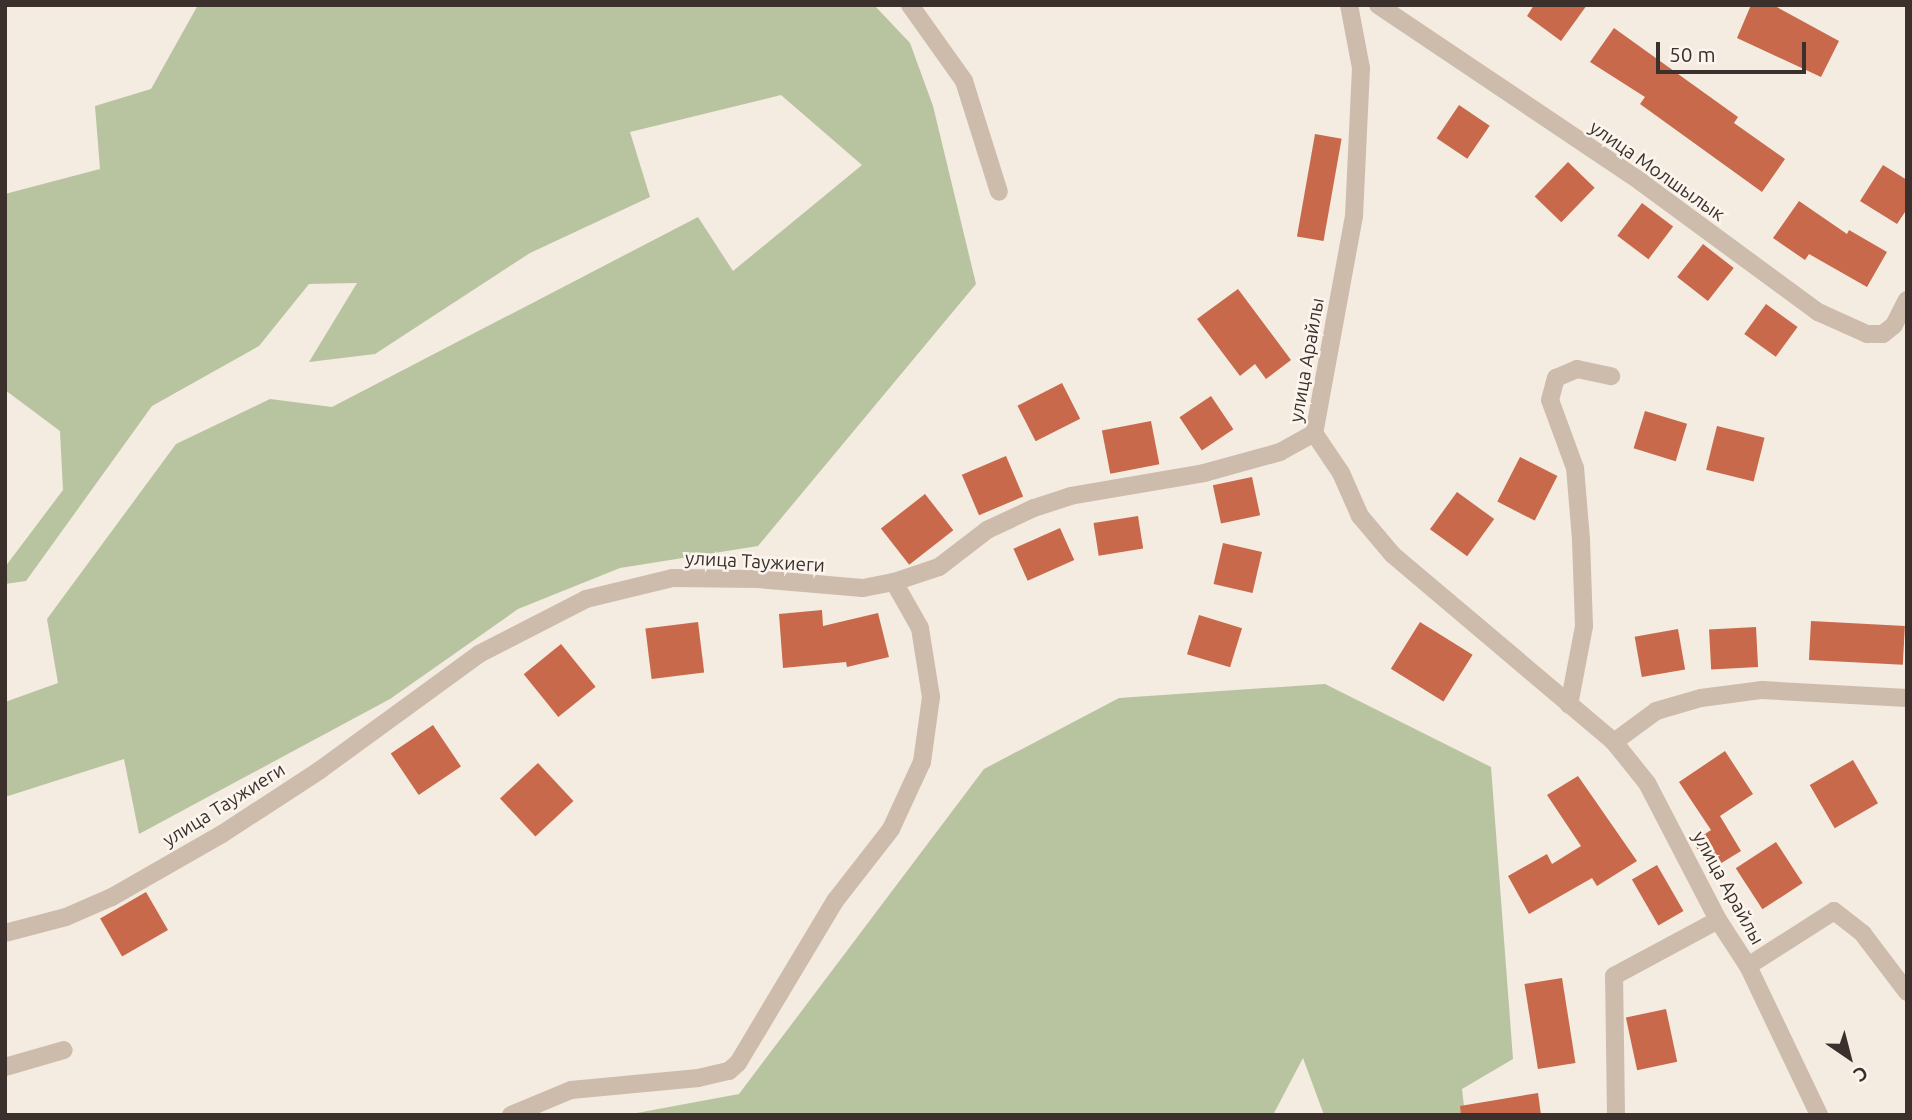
<!DOCTYPE html>
<html>
<head>
<meta charset="utf-8">
<style>
	body { margin:0 }
	#map { position:relative; width:1912px; height:1120px; overflow:hidden; background:#f4ebe1; font-family:Ubuntu,sans-serif }
	div>[style] { position:absolute }
	[style*='--x'] { left:calc(var(--x)*1px); top:calc(var(--y)*1px); width:calc(var(--w)*1px); rotate:calc(var(--a)*1deg) }
	.green>* { inset:0; background:#b8c4a0 }
	.building>* { inset:0; background:#c8694b; transform-origin:0 0 }
	.minor>* { height:18px; margin:-9px; padding:0 9px; transform-origin:9px; border-radius:9px; background:#cdbbac }
	span { translate:-50% -50%; white-space:nowrap; text-align:center; line-height:1.15; -webkit-text-stroke:5px #fbf5ee; paint-order:stroke }
	.street-label { font-size:19px; color:#3b302b }
	.frame { position:absolute; inset:0; border:7px solid #3b302b; pointer-events:none }
	.north { position:absolute; left:1814px; top:1022px; width:70px; height:70px; -webkit-text-stroke:5px #fbf5ee; paint-order:stroke; rotate:145deg; font-size:19px; font-weight:700; line-height:28px; text-align:center; color:#3b302b }
	.north::after { content:''; display:block; margin:auto; width:24px; height:32px; background:#3b302b; clip-path:polygon(50% 0,100% 100%,50% 72%,0 100%) }
	.scale { position:absolute; left:1656px; top:42px; width:150px; height:32px; box-sizing:border-box; border:4px solid #3b302b; border-top:0; padding-left:9px; font-size:21px; line-height:24px; white-space:nowrap; color:#3b302b; -webkit-text-stroke:5px #fbf5ee; paint-order:stroke }
</style>
</head>
<body>
<div id="map">
	<div class="green">
		<i style="clip-path:polygon(198px 5px,874px 5px,910px 43px,933px 106px,976px 284px,758px 546px,620px 568px,518px 609px,390px 699px,139px 834px,124px 759px,5px 797px,5px 702px,58px 683px,47px 619px,176px 444px,270px 399px,332px 407px,698px 217px,733px 271px,862px 165px,781px 95px,630px 132px,650px 197px,530px 253px,375px 354px,309px 362px,357px 283px,309px 284px,259px 346px,152px 406px,26px 581px,5px 584px,5px 567px,63px 490px,60px 431px,5px 390px,5px 194px,100px 169px,95px 106px,151px 89px)"></i>
		<i style="clip-path:polygon(1325px 684px,1491px 767px,1513px 1059px,1462px 1089px,1465px 1115px,1324px 1115px,1303px 1058px,1273px 1115px,626px 1115px,739px 1094px,984px 769px,1119px 698px)"></i>
	</div>
	<div class="building">
		<i style="clip-path:polygon(1534px 5px,1587px 5px,1561px 41px,1527px 16px)"></i>
		<i style="clip-path:polygon(1751px 5px,1773px 5px,1839px 41px,1821px 77px,1737px 38px)"></i>
		<i style="clip-path:polygon(1614px 28px,1738px 117px,1734px 123px,1785px 159px,1762px 192px,1640px 104px,1645px 97px,1590px 62px)"></i>
		<i style="left:1459px;top:105px;width:37px;height:40px;rotate:34deg"></i>
		<i style="left:1315px;top:134px;width:27px;height:104px;rotate:10deg"></i>
		<i style="left:1568px;top:162px;width:37px;height:48px;rotate:44deg"></i>
		<i style="clip-path:polygon(1883px 165px,1907px 180px,1907px 209px,1897px 224px,1860px 201px)"></i>
		<i style="clip-path:polygon(1799px 201px,1847px 234px,1849px 230px,1887px 252px,1867px 287px,1809px 254px,1805px 260px,1773px 238px)"></i>
		<i style="left:1642px;top:203px;width:39px;height:41px;rotate:37deg"></i>
		<i style="left:1703px;top:244px;width:39px;height:42px;rotate:38deg"></i>
		<i style="clip-path:polygon(1238px 289px,1291px 360px,1266px 379px,1255px 364px,1240px 376px,1197px 319px)"></i>
		<i style="left:1766px;top:304px;width:39px;height:37px;rotate:36deg"></i>
		<i style="left:1062px;top:383px;width:40px;height:50px;rotate:63deg"></i>
		<i style="left:1211px;top:396px;width:40px;height:38px;rotate:56deg"></i>
		<i style="left:1645px;top:411px;width:44px;height:39px;rotate:17deg"></i>
		<i style="left:1151px;top:421px;width:44px;height:50px;rotate:79deg"></i>
		<i style="left:1717px;top:426px;width:49px;height:45px;rotate:14deg"></i>
		<i style="left:1006px;top:456px;width:44px;height:48px;rotate:67deg"></i>
		<i style="left:1520px;top:457px;width:42px;height:50px;rotate:27deg"></i>
		<i style="left:1252px;top:477px;width:39px;height:40px;rotate:78deg"></i>
		<i style="left:1457px;top:492px;width:46px;height:46px;rotate:36deg"></i>
		<i style="left:925px;top:494px;width:46px;height:56px;rotate:52deg"></i>
		<i style="left:1138px;top:516px;width:33px;height:45px;rotate:81deg"></i>
		<i style="left:1060px;top:528px;width:35px;height:51px;rotate:66deg"></i>
		<i style="left:1223px;top:543px;width:40px;height:42px;rotate:13deg"></i>
		<i style="clip-path:polygon(822px 610px,823px 626px,878px 613px,889px 657px,847px 667px,846px 662px,783px 668px,779px 614px)"></i>
		<i style="left:1199px;top:615px;width:45px;height:41px;rotate:17deg"></i>
		<i style="left:1811px;top:621px;width:94px;height:39px;rotate:3deg"></i>
		<i style="left:698px;top:622px;width:51px;height:53px;rotate:83deg"></i>
		<i style="left:1420px;top:622px;width:62px;height:55px;rotate:32deg"></i>
		<i style="left:1756px;top:627px;width:40px;height:47px;rotate:87deg"></i>
		<i style="left:1678px;top:629px;width:41px;height:44px;rotate:80deg"></i>
		<i style="left:561px;top:644px;width:55px;height:48px;rotate:51deg"></i>
		<i style="left:433px;top:725px;width:50px;height:51px;rotate:56deg"></i>
		<i style="clip-path:polygon(1725px 751px,1753px 794px,1720px 816px,1741px 851px,1710px 870px,1693px 842px,1711px 830px,1679px 782px)"></i>
		<i style="left:1853px;top:760px;width:50px;height:50px;rotate:60deg"></i>
		<i style="left:538px;top:763px;width:52px;height:52px;rotate:47deg"></i>
		<i style="clip-path:polygon(1578px 776px,1637px 861px,1597px 886px,1592px 878px,1529px 914px,1508px 876px,1547px 854px,1552px 864px,1581px 846px,1547px 795px)"></i>
		<i style="left:1776px;top:842px;width:49px;height:48px;rotate:57deg"></i>
		<i style="left:1657px;top:865px;width:53px;height:29px;rotate:60deg"></i>
		<i style="left:146px;top:892px;width:44px;height:53px;rotate:60deg"></i>
		<i style="left:1562px;top:978px;width:86px;height:38px;rotate:81deg"></i>
		<i style="left:1666px;top:1009px;width:54px;height:41px;rotate:78deg"></i>
		<i style="clip-path:polygon(1538px 1093px,1541px 1115px,1461px 1115px,1460px 1106px)"></i>
	</div>
	<div class="minor">
		<i style="--x:910;--y:5;--w:93;--a:54.6"></i>
		<i style="--x:964;--y:81;--w:116;--a:72.5"></i>
		<i style="--x:1349;--y:5;--w:64;--a:79.2"></i>
		<i style="--x:1361;--y:68;--w:148;--a:92.7"></i>
		<i style="--x:1354;--y:216;--w:221;--a:100.4"></i>
		<i style="--x:1314;--y:433;--w:48;--a:56"></i>
		<i style="--x:1341;--y:473;--w:47;--a:66.2"></i>
		<i style="--x:1360;--y:516;--w:51;--a:49.8"></i>
		<i style="--x:1393;--y:555;--w:289;--a:40.2"></i>
		<i style="--x:1614;--y:742;--w:53;--a:51.2"></i>
		<i style="--x:1647;--y:783;--w:154;--a:62.6"></i>
		<i style="--x:1718;--y:920;--w:55;--a:56.9"></i>
		<i style="--x:1748;--y:966;--w:165;--a:64.5"></i>
		<i style="--x:1378;--y:5;--w:317;--a:33.9"></i>
		<i style="--x:1641;--y:182;--w:220;--a:36.3"></i>
		<i style="--x:1818;--y:312;--w:54;--a:24.2"></i>
		<i style="--x:1867;--y:334;--w:16;--a:0"></i>
		<i style="--x:1883;--y:334;--w:14;--a:-39"></i>
		<i style="--x:1894;--y:325;--w:28;--a:-63"></i>
		<i style="--x:1569;--y:705;--w:80;--a:-79.2"></i>
		<i style="--x:1584;--y:626;--w:87;--a:-92"></i>
		<i style="--x:1581;--y:539;--w:71;--a:-94.8"></i>
		<i style="--x:1575;--y:468;--w:72;--a:-110.2"></i>
		<i style="--x:1550;--y:400;--w:23;--a:-75"></i>
		<i style="--x:1556;--y:378;--w:23;--a:-23"></i>
		<i style="--x:1577;--y:369;--w:35;--a:12"></i>
		<i style="--x:1614;--y:742;--w:52;--a:-36.4"></i>
		<i style="--x:1656;--y:711;--w:47;--a:-16.1"></i>
		<i style="--x:1701;--y:698;--w:62;--a:-7.5"></i>
		<i style="--x:1762;--y:690;--w:145;--a:3.2"></i>
		<i style="--x:5;--y:933;--w:63;--a:-14.7"></i>
		<i style="--x:66;--y:917;--w:50;--a:-23.5"></i>
		<i style="--x:112;--y:897;--w:127;--a:-29.8"></i>
		<i style="--x:222;--y:834;--w:117;--a:-33.1"></i>
		<i style="--x:320;--y:770;--w:197;--a:-36.1"></i>
		<i style="--x:479;--y:654;--w:120;--a:-27.2"></i>
		<i style="--x:586;--y:599;--w:89;--a:-13.6"></i>
		<i style="--x:673;--y:578;--w:85;--a:0.7"></i>
		<i style="--x:758;--y:579;--w:105;--a:4.9"></i>
		<i style="--x:863;--y:588;--w:32;--a:-11"></i>
		<i style="--x:894;--y:582;--w:47;--a:-18.4"></i>
		<i style="--x:939;--y:567;--w:61;--a:-37.6"></i>
		<i style="--x:987;--y:530;--w:52;--a:-25.1"></i>
		<i style="--x:1034;--y:508;--w:38;--a:-18"></i>
		<i style="--x:1070;--y:496;--w:136;--a:-9.7"></i>
		<i style="--x:1204;--y:473;--w:79;--a:-15.4"></i>
		<i style="--x:1280;--y:452;--w:39;--a:-29"></i>
		<i style="--x:1748;--y:966;--w:102;--a:-32.6"></i>
		<i style="--x:1834;--y:911;--w:37;--a:38"></i>
		<i style="--x:1863;--y:934;--w:73;--a:52.8"></i>
		<i style="--x:5;--y:1067;--w:61;--a:-16.1"></i>
		<i style="--x:511;--y:1115;--w:65;--a:-22.6"></i>
		<i style="--x:571;--y:1090;--w:128;--a:-5.4"></i>
		<i style="--x:698;--y:1078;--w:32;--a:-13"></i>
		<i style="--x:729;--y:1071;--w:12;--a:-42"></i>
		<i style="--x:738;--y:1063;--w:189;--a:-59.1"></i>
		<i style="--x:835;--y:901;--w:91;--a:-52.1"></i>
		<i style="--x:891;--y:829;--w:74;--a:-65.2"></i>
		<i style="--x:922;--y:762;--w:66;--a:-82.1"></i>
		<i style="--x:931;--y:697;--w:70;--a:-99.1"></i>
		<i style="--x:920;--y:628;--w:53;--a:-119.5"></i>
		<i style="--x:1616;--y:1115;--w:139;--a:-90.8"></i>
		<i style="--x:1614;--y:976;--w:118;--a:-28.3"></i>
	</div>
	<div class="street-label">
		<span style="left:1657px;top:171px;rotate:35deg">улица Молшылык</span>
		<span style="left:1307px;top:360px;rotate:-80deg">улица Арайлы</span>
		<span style="left:755px;top:562px;rotate:3deg">улица Таужиеги</span>
		<span style="left:224px;top:805px;rotate:-32deg">улица Таужиеги</span>
		<span style="left:1728px;top:888px;rotate:61deg">улица Арайлы</span>
	</div>
	<div class="frame"></div>
	<div class="north">С</div>
	<div class="scale">50 m</div>
</div>
</body>
</html>
